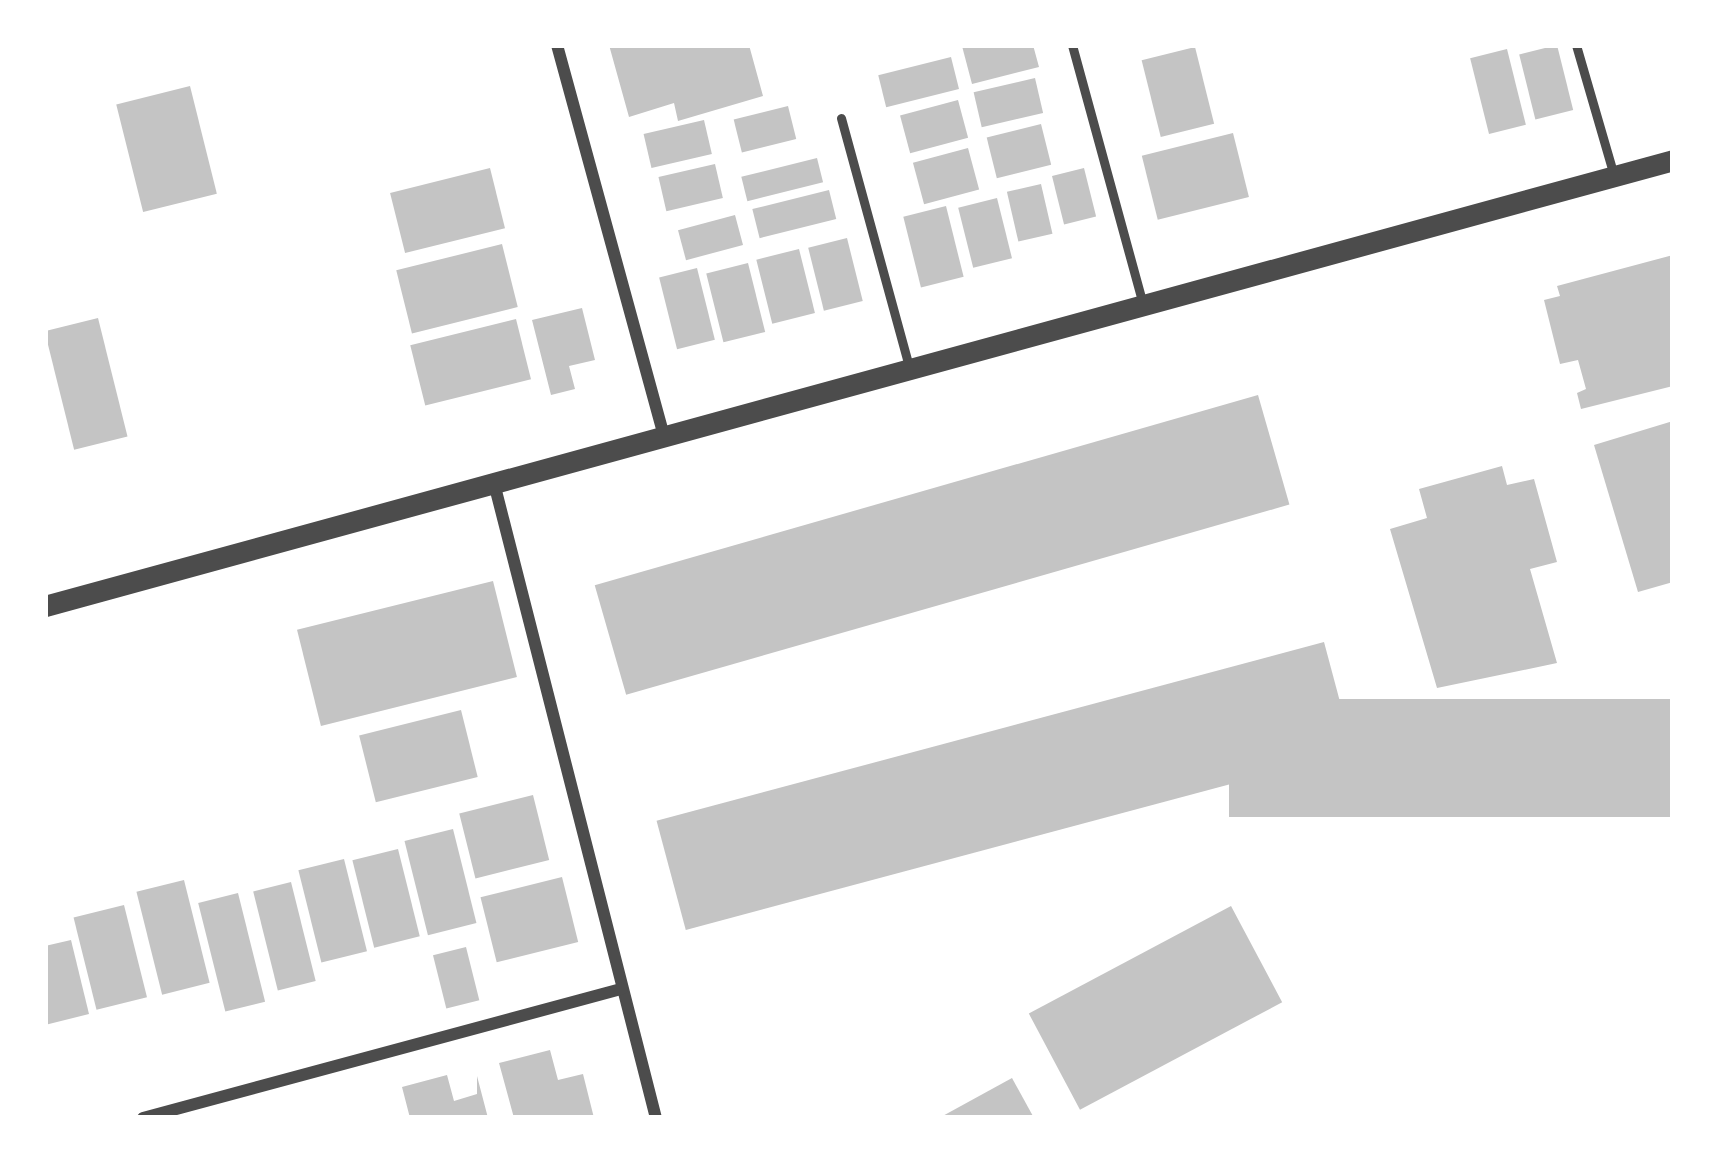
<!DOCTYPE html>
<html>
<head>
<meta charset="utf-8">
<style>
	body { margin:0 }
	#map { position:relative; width:1718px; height:1163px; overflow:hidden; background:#fff; font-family:"Libre Baskerville",serif }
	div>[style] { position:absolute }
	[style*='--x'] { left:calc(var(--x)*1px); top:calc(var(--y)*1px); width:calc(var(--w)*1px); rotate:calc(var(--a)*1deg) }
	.building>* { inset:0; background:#c4c4c4; transform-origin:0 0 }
	.service>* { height:9px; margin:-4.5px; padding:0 4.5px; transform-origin:4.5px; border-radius:4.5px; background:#4c4c4c }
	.minor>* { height:12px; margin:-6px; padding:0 6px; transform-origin:6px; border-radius:6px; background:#4c4c4c }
	.tertiary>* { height:21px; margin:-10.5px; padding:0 10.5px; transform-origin:10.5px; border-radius:10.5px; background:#4c4c4c }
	span { translate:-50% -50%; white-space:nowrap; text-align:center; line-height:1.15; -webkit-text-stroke:12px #fff; paint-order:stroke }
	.frame { position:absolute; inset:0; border:48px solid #fff; pointer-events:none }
</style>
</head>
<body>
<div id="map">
	<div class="building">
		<i style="clip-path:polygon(609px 45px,749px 45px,763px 96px,678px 121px,674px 103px,629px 117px)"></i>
		<i style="clip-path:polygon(1033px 45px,1039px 67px,972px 84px,962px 46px)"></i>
		<i style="left:1557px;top:45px;width:67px;height:39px;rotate:76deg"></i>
		<i style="left:1195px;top:47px;width:79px;height:55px;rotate:76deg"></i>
		<i style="left:1507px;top:49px;width:78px;height:38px;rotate:76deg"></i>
		<i style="left:951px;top:57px;width:33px;height:75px;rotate:76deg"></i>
		<i style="left:1035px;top:78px;width:36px;height:63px;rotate:77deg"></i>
		<i style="left:190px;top:86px;width:111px;height:76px;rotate:76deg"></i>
		<i style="left:958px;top:100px;width:39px;height:60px;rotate:75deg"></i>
		<i style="left:788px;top:106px;width:34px;height:56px;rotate:76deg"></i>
		<i style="left:704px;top:120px;width:35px;height:62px;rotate:77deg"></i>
		<i style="left:1041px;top:124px;width:42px;height:56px;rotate:76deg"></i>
		<i style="left:1233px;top:133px;width:66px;height:94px;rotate:76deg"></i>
		<i style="left:968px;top:148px;width:43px;height:57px;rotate:75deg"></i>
		<i style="left:817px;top:158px;width:25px;height:78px;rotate:76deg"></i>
		<i style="left:715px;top:164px;width:35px;height:58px;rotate:77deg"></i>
		<i style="left:490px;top:168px;width:62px;height:103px;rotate:76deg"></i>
		<i style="left:1084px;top:168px;width:50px;height:33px;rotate:76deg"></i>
		<i style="left:1041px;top:184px;width:51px;height:35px;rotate:77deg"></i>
		<i style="left:829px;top:190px;width:30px;height:79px;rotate:76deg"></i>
		<i style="left:997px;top:198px;width:62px;height:40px;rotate:76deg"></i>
		<i style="left:946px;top:206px;width:73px;height:44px;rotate:76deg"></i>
		<i style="left:735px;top:215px;width:31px;height:59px;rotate:75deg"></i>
		<i style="left:847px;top:238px;width:65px;height:40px;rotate:76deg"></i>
		<i style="left:502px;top:244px;width:65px;height:109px;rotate:76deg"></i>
		<i style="left:799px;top:249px;width:66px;height:44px;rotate:76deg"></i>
		<i style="clip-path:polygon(1673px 255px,1673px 386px,1581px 409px,1577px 393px,1586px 389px,1578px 360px,1560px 364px,1544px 300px,1560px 296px,1557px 286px)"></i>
		<i style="left:748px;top:263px;width:71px;height:43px;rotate:76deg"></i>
		<i style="left:697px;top:268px;width:74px;height:39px;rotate:76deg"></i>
		<i style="clip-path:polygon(582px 308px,595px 360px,569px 366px,575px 389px,551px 395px,532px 320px)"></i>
		<i style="left:98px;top:318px;width:122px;height:55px;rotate:76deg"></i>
		<i style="left:516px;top:319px;width:62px;height:109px;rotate:76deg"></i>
		<i style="left:1258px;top:395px;width:114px;height:690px;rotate:74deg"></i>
		<i style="clip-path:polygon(1673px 421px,1673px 582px,1638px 592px,1594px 445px)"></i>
		<i style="clip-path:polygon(1502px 466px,1507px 485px,1534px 479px,1557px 562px,1530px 569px,1557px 663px,1437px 688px,1390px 529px,1427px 518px,1419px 489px)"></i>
		<i style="left:493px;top:581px;width:99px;height:202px;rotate:76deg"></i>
		<i style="left:1324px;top:642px;width:113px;height:691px;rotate:75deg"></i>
		<i style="left:1673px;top:699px;width:118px;height:444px;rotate:90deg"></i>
		<i style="left:461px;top:710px;width:69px;height:105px;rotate:76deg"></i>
		<i style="left:533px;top:795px;width:67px;height:76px;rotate:76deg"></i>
		<i style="left:453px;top:829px;width:97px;height:50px;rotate:76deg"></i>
		<i style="left:398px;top:849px;width:90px;height:47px;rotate:76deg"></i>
		<i style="left:344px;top:859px;width:95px;height:47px;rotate:76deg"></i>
		<i style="left:562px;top:877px;width:67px;height:84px;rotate:76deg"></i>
		<i style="left:184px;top:880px;width:106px;height:49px;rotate:76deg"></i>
		<i style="left:291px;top:882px;width:102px;height:39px;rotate:76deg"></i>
		<i style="left:238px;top:893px;width:112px;height:41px;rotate:76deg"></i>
		<i style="left:124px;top:905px;width:95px;height:52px;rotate:76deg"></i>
		<i style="left:1231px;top:906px;width:109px;height:229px;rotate:62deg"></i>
		<i style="clip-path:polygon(71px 940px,89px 1014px,45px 1025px,45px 946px)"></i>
		<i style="left:466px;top:947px;width:55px;height:34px;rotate:76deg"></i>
		<i style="clip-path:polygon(550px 1050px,558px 1080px,583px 1074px,594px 1118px,514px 1118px,499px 1063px)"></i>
		<i style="clip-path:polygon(447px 1075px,454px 1101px,477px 1094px,477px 1076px,488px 1118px,410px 1118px,402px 1087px)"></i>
		<i style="clip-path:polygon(1012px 1078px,1034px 1118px,939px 1118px)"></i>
	</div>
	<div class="service">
		<i style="--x:1072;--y:45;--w:270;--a:74.7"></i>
		<i style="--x:1576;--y:45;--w:136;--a:73.8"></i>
		<i style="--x:841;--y:118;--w:258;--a:74.7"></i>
	</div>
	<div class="minor">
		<i style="--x:557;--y:45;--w:405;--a:74.7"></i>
		<i style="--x:494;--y:483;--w:655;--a:75.69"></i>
		<i style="--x:143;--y:1118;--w:496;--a:-15.1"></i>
	</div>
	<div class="tertiary">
		<i style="--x:45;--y:606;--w:1688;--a:-15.32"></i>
	</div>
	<div class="frame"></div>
</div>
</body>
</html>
